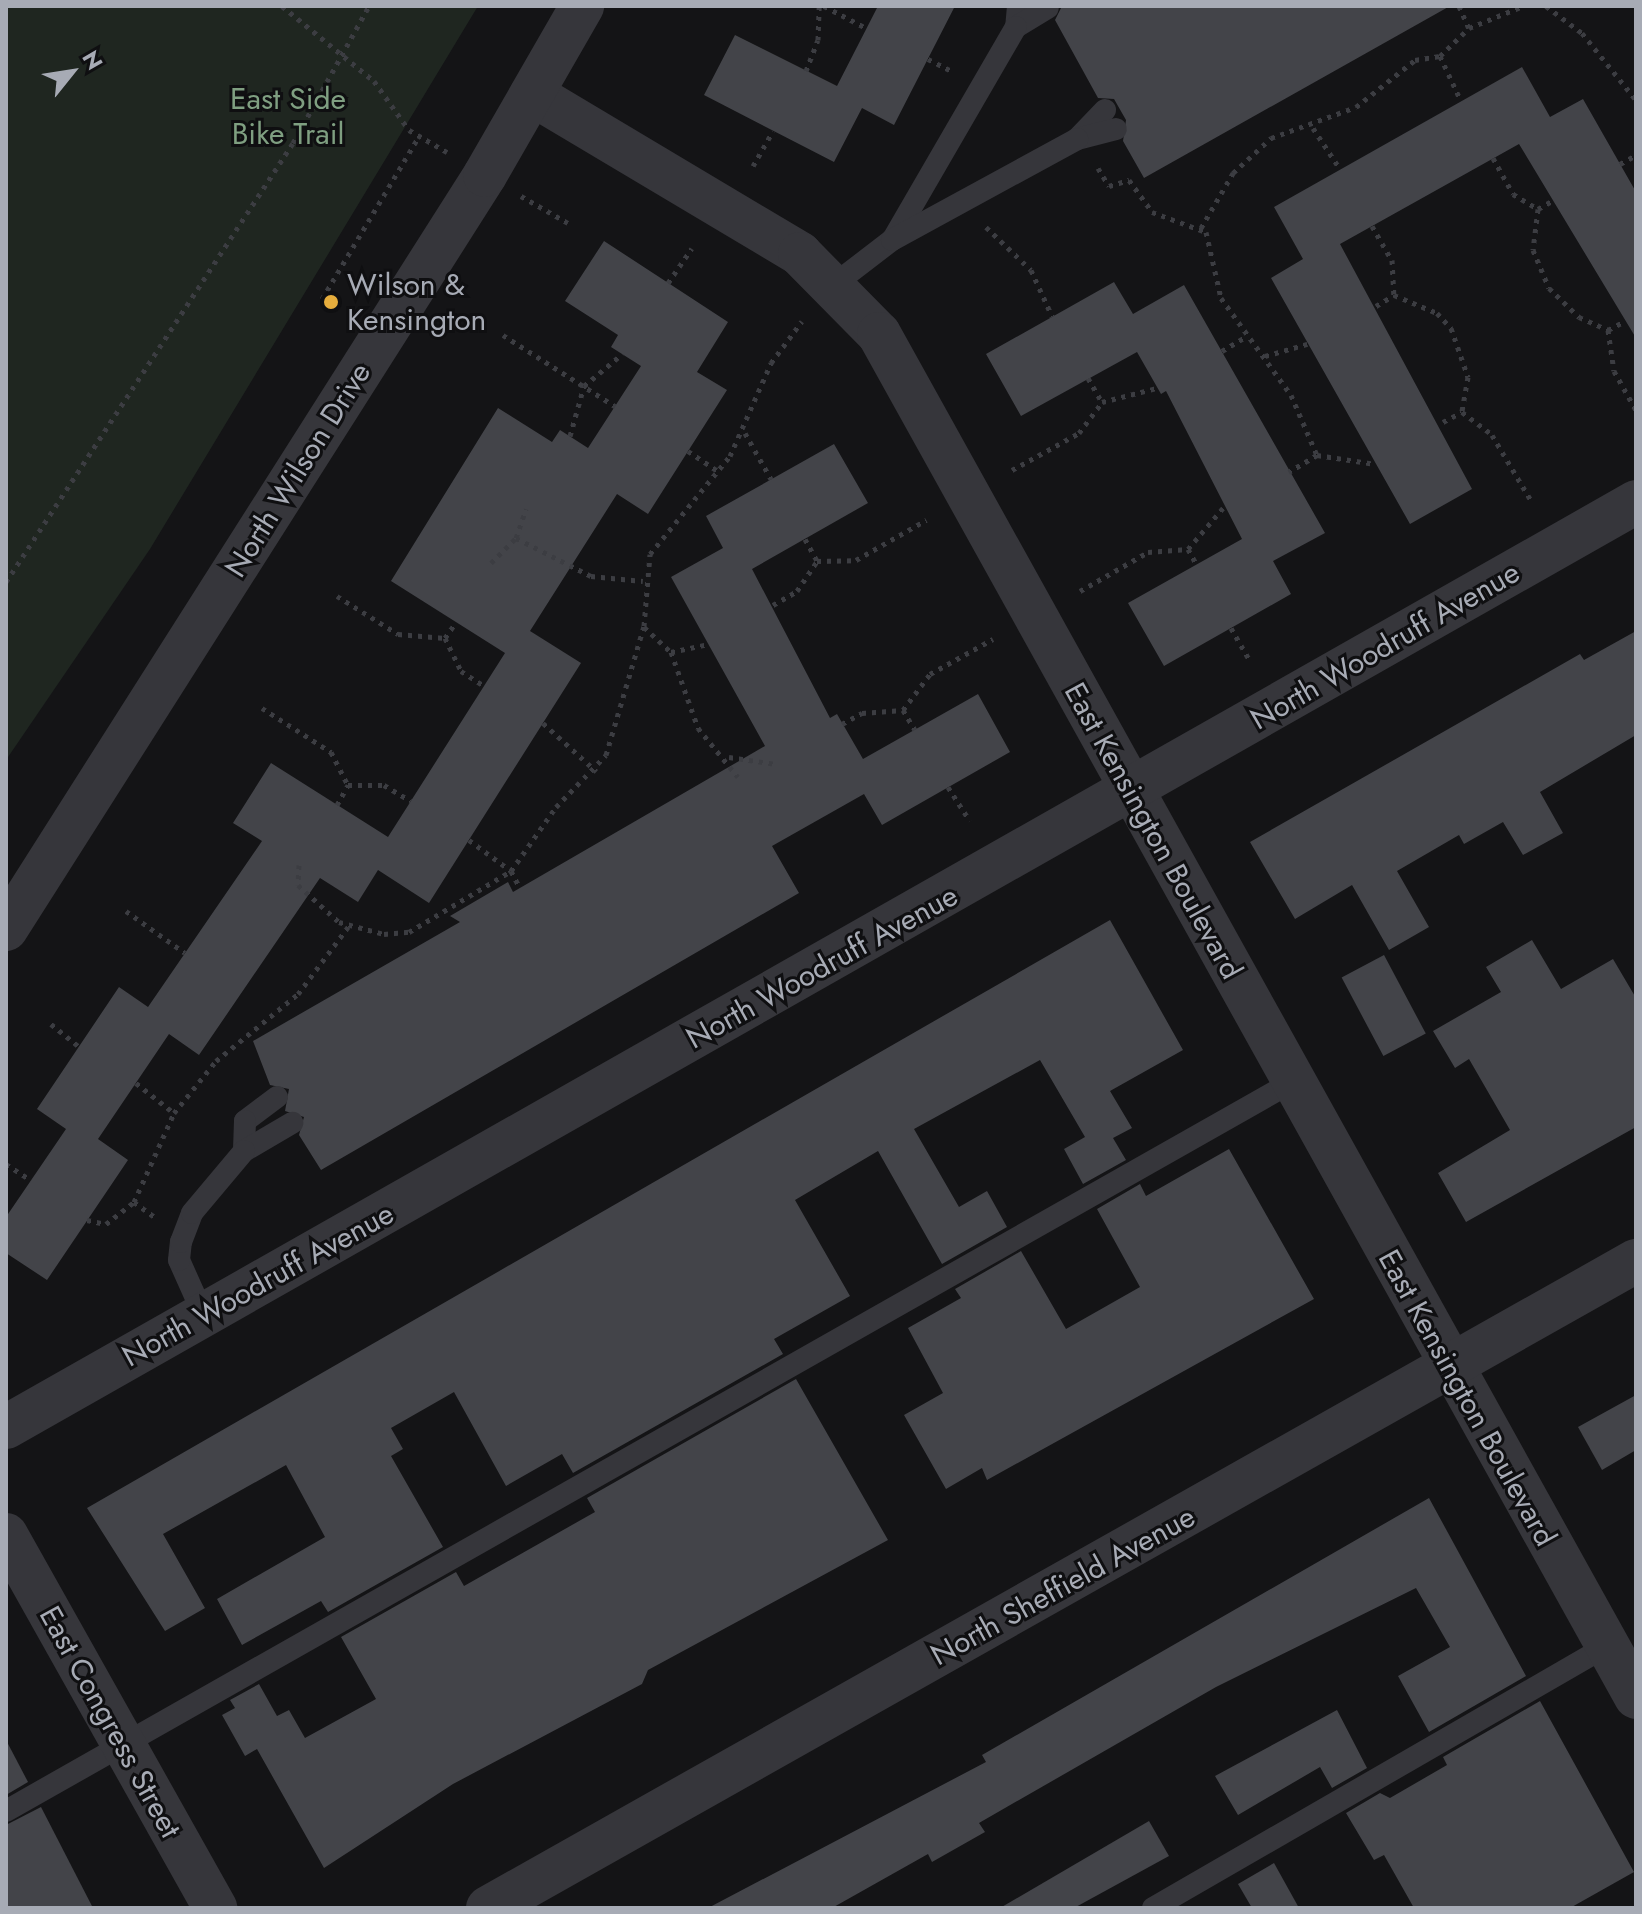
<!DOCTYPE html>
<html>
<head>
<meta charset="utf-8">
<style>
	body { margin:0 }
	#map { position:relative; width:1642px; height:1914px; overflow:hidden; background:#141416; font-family:Jost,sans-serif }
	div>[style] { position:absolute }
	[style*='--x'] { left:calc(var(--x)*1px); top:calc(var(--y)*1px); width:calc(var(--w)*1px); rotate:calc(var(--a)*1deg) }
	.green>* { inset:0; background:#1f2620 }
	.building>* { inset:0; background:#434449; transform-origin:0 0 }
	.path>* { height:5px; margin-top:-2.5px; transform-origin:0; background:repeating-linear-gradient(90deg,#3c3d42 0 4px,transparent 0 10px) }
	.service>* { height:22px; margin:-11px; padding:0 11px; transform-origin:11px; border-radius:11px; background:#36363b }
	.minor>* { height:44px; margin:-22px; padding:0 22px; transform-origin:22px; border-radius:22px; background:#36363b }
	.tertiary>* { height:44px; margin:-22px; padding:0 22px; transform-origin:22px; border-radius:22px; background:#36363b }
	.dots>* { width:22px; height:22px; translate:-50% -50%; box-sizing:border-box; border:4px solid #0f0f11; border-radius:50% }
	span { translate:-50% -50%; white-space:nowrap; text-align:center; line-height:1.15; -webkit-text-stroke:6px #0f0f11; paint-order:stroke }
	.park-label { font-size:30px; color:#7f9f81 }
	.poi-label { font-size:30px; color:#a7abb5 }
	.left { translate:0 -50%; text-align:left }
	.street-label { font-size:30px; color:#a7abb5 }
	.frame { position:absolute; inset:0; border:8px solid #a7abb5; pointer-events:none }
	.north { position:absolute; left:32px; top:32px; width:80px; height:80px; -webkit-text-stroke:6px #0f0f11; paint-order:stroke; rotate:60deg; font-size:22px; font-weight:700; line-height:32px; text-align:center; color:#a7abb5 }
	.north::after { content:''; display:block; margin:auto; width:28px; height:36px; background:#a7abb5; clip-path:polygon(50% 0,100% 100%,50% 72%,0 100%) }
</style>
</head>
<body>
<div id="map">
	<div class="green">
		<i style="clip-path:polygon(6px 6px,478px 6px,150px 549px,6px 760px)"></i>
	</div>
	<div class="building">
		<i style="clip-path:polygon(878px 6px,955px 6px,894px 125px,862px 108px,834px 162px,704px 95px,735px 35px,837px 86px)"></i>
		<i style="clip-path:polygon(1062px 6px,1450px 6px,1144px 178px,1123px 141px,1126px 120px,1114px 99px,1098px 98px,1055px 20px)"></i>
		<i style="clip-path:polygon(1522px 67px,1550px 117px,1583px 99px,1636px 192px,1636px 338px,1519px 144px,1340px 244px,1472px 489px,1410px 524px,1271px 278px,1303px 259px,1274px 207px)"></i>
		<i style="clip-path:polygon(604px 241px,728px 322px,697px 372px,727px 390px,648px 514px,617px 494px,530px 631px,581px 663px,429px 903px,378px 870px,358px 902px,320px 878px,199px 1055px,169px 1034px,98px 1139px,128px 1160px,47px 1280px,6px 1253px,6px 1217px,66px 1129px,37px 1109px,119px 987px,148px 1007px,262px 841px,233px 823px,271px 763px,388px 837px,505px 653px,391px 581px,498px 408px,552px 442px,560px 430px,588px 448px,641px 366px,611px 347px,618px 335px,565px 301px)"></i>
		<i style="clip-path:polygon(1114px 282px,1133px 314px,1184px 285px,1325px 533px,1273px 561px,1291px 594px,1164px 666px,1128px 603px,1242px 539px,1166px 391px,1161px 394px,1137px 352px,1021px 416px,986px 354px)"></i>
		<i style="clip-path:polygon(834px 444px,868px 503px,752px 569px,830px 718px,837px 714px,863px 759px,978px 694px,1010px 752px,882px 825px,864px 794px,772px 846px,799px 893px,321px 1170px,299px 1135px,304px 1117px,285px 1111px,289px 1089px,270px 1085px,253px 1041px,460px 922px,450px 916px,508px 882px,513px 892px,765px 746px,671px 577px,723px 548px,706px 516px)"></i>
		<i style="clip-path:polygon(1636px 631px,1636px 735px,1540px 792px,1563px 833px,1523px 855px,1503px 822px,1464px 844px,1459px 835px,1397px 871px,1429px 927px,1389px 950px,1352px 885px,1295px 919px,1250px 842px,1580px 654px,1584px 660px)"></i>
		<i style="clip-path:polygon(1110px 920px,1183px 1050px,1110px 1091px,1132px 1128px,1113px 1138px,1126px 1160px,1083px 1184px,1064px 1149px,1085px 1137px,1040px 1060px,914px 1129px,959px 1207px,987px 1191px,1007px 1227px,942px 1264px,878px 1151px,795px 1200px,850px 1296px,774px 1339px,783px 1354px,573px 1473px,562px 1454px,506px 1486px,454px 1392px,391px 1428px,403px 1449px,391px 1456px,443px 1547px,328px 1612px,321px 1601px,242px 1645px,217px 1599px,325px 1537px,286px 1465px,163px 1534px,205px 1608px,165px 1631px,87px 1508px)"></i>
		<i style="clip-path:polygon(1532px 940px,1561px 989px,1613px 959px,1636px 998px,1636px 1127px,1466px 1222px,1438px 1173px,1510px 1130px,1469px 1059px,1455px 1068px,1433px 1031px,1501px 992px,1486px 967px)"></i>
		<i style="left:1384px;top:955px;width:89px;height:48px;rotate:62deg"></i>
		<i style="clip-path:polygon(1229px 1149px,1314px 1299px,987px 1480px,982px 1468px,946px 1489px,904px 1415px,943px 1393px,908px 1328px,961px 1298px,955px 1289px,1021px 1251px,1066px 1329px,1140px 1287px,1097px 1209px,1140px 1184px,1146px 1196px)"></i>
		<i style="clip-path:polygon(796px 1379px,888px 1540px,648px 1670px,642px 1684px,453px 1784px,324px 1868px,257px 1749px,245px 1756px,222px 1715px,235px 1708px,230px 1700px,259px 1684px,277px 1716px,289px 1710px,305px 1738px,376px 1699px,341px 1637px,456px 1572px,464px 1586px,595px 1512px,587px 1498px)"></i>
		<i style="clip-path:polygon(1636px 1395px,1636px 1450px,1602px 1470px,1578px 1427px)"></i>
		<i style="clip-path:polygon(1429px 1498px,1526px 1676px,1429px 1732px,1398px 1676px,1450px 1647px,1416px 1588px,1216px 1687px,979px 1823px,985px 1832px,932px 1862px,928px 1854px,832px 1908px,708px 1908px,986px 1762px,982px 1755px)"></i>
		<i style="clip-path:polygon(1540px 1701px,1634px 1872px,1570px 1908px,1414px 1908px,1384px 1855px,1374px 1860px,1346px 1813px,1380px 1793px,1390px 1798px,1447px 1765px,1443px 1757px)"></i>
		<i style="clip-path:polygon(1337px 1710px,1367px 1768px,1332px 1788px,1320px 1767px,1238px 1815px,1215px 1776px)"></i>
		<i style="clip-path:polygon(6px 1740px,28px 1782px,6px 1795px)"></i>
		<i style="clip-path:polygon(41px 1807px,93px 1908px,6px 1908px,6px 1825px)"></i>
		<i style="clip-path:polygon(1149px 1821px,1169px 1856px,1074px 1908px,1000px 1908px)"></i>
		<i style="clip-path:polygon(1274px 1863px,1299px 1908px,1252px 1908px,1238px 1884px)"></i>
	</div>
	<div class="path">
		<i style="--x:282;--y:6;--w:119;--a:39.2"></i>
		<i style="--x:374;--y:81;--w:60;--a:54.5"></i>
		<i style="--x:409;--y:130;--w:44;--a:30.1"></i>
		<i style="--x:824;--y:6;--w:47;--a:27.6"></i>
		<i style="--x:1459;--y:6;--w:24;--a:66"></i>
		<i style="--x:1546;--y:6;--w:45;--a:36.9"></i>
		<i style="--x:1582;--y:33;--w:86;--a:51.1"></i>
		<i style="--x:1440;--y:56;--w:50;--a:65"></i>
		<i style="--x:928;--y:59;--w:27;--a:27"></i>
		<i style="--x:806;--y:71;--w:33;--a:-69"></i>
		<i style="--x:818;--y:40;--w:34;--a:-88"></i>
		<i style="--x:1313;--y:128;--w:49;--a:56.6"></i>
		<i style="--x:1493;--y:158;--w:41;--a:60.9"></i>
		<i style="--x:1513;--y:194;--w:29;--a:31"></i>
		<i style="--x:1538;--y:209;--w:41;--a:97"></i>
		<i style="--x:1533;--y:250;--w:41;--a:67.2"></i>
		<i style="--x:1549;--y:288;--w:42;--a:44"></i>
		<i style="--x:1579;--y:317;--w:32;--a:24"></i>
		<i style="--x:1608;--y:330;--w:41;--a:81.7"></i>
		<i style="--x:1614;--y:371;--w:45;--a:60.6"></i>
		<i style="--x:1620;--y:164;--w:18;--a:-29"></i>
		<i style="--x:753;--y:166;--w:40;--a:-60.3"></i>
		<i style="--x:1098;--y:168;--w:21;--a:59"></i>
		<i style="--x:1109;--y:186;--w:21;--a:-17"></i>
		<i style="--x:1129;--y:180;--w:39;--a:54"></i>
		<i style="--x:1152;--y:212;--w:58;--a:20.3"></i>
		<i style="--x:1206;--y:232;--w:68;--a:77.2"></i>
		<i style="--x:1221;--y:298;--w:120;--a:54.2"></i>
		<i style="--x:1291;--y:395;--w:65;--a:66.6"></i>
		<i style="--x:1317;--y:455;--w:33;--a:149"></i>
		<i style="--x:521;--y:196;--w:54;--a:29.9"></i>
		<i style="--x:1538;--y:209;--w:16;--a:-30"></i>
		<i style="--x:1372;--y:226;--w:39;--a:60"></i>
		<i style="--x:1392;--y:260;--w:35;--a:87"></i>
		<i style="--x:1394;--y:295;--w:47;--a:22.7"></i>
		<i style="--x:1437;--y:313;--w:21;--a:47"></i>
		<i style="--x:1451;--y:328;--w:52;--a:70.9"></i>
		<i style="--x:1468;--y:377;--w:36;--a:100"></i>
		<i style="--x:1462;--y:412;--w:38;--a:37"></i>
		<i style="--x:1492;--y:435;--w:78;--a:59.2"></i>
		<i style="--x:986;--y:227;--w:62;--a:43.7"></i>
		<i style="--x:1031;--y:270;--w:51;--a:65.5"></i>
		<i style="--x:1201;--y:228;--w:64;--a:-59.8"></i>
		<i style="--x:1233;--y:173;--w:52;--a:-42.6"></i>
		<i style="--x:1271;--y:138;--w:90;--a:-20"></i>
		<i style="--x:1356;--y:107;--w:75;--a:-38.5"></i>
		<i style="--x:1415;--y:60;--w:25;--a:-9"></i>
		<i style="--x:1440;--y:56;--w:40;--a:-44"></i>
		<i style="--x:1469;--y:28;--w:58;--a:-22.2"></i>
		<i style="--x:668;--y:283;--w:42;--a:-55.6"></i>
		<i style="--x:322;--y:299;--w:190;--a:-59.2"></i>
		<i style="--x:1376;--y:306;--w:21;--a:-31"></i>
		<i style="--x:1608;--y:330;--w:15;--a:-28"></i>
		<i style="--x:503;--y:335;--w:133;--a:32.4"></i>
		<i style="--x:1222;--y:351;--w:26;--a:-31"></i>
		<i style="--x:1265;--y:356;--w:44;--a:-15.9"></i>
		<i style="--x:1088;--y:378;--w:28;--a:60"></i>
		<i style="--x:1443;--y:422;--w:21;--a:-28"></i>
		<i style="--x:745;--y:433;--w:53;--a:60.5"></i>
		<i style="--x:570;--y:436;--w:52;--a:-74.4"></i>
		<i style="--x:584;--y:386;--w:50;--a:-40.1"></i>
		<i style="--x:688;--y:451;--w:37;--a:34"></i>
		<i style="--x:1317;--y:455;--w:59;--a:8.8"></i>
		<i style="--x:1012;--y:470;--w:77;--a:-28.9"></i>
		<i style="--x:1079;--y:433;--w:39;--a:-53"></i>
		<i style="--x:1102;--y:402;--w:57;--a:-14.3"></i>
		<i style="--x:516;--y:538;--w:84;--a:26.9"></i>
		<i style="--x:591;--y:576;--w:52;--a:5.5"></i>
		<i style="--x:805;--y:539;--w:25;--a:61"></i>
		<i style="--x:1188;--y:549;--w:18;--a:61"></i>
		<i style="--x:491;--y:563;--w:35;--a:-45"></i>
		<i style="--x:516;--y:538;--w:31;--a:-71"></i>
		<i style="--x:6;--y:582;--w:524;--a:-56.83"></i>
		<i style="--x:293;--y:143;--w:157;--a:-61"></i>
		<i style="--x:1080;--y:591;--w:78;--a:-29.8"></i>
		<i style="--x:1148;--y:552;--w:40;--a:-4.3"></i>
		<i style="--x:1188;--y:549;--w:54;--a:-49.5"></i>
		<i style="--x:337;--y:596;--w:72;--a:31.9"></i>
		<i style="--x:398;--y:634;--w:47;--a:4.9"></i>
		<i style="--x:445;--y:638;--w:37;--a:64"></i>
		<i style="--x:461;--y:671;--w:27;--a:33"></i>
		<i style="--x:773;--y:605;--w:28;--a:-30"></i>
		<i style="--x:797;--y:591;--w:36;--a:-56"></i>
		<i style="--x:817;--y:561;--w:39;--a:-1"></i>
		<i style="--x:856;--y:560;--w:81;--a:-29.7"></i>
		<i style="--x:644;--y:627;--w:37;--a:43"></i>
		<i style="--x:671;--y:652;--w:81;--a:70.4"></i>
		<i style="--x:698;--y:728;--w:63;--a:50.8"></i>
		<i style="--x:1231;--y:628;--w:39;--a:60"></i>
		<i style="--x:445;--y:638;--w:19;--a:-55"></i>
		<i style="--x:671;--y:652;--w:38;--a:-12"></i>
		<i style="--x:262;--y:708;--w:82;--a:32.5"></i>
		<i style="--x:331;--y:752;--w:37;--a:63"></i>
		<i style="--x:348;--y:785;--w:36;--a:0"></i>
		<i style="--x:384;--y:785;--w:31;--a:31"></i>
		<i style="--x:903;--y:710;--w:23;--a:59"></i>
		<i style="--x:543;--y:723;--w:72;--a:42.2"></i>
		<i style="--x:842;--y:724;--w:23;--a:-29"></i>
		<i style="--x:862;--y:713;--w:41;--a:-4.2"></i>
		<i style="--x:903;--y:710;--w:45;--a:-53.1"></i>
		<i style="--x:930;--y:674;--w:72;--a:-29.1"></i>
		<i style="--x:729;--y:757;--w:48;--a:8.5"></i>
		<i style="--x:948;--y:787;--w:40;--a:57.1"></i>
		<i style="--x:337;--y:805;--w:23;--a:-61"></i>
		<i style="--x:469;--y:840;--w:52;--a:36.4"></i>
		<i style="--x:511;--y:871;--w:19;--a:62"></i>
		<i style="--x:299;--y:865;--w:20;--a:93"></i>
		<i style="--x:298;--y:885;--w:55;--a:42.1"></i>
		<i style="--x:339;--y:922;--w:47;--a:14.9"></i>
		<i style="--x:384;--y:934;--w:25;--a:-5"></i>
		<i style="--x:409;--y:932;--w:119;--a:-30.9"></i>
		<i style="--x:511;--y:871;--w:78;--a:-54.9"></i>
		<i style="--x:556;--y:807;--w:72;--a:-46.1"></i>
		<i style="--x:606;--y:755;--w:134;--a:-73.6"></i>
		<i style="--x:644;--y:626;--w:72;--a:-85.2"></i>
		<i style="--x:650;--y:554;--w:127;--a:-50.8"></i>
		<i style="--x:730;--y:456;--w:102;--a:-66.2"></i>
		<i style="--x:771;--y:363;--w:52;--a:-53.6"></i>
		<i style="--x:126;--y:911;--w:72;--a:35.4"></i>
		<i style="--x:51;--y:1024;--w:36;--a:39"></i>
		<i style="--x:136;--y:1083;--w:48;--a:38.3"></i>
		<i style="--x:6;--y:1164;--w:30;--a:33"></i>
		<i style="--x:134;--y:1202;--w:27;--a:36"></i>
		<i style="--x:87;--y:1220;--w:19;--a:12"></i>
		<i style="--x:106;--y:1224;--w:36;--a:-38"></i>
		<i style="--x:134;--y:1202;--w:98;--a:-65.8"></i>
		<i style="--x:174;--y:1113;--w:67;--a:-51.1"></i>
		<i style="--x:216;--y:1061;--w:106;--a:-39.3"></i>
		<i style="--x:298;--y:994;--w:84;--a:-53.3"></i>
	</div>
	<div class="service">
		<i style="--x:1018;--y:6;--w:21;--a:95"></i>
		<i style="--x:1016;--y:27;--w:37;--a:-31"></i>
		<i style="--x:1105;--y:110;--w:40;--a:134"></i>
		<i style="--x:1077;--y:139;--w:40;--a:-14.4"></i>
		<i style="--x:893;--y:239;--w:245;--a:-59.9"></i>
		<i style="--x:836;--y:283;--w:71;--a:-37.5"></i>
		<i style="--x:892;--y:240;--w:211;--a:-28.6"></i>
		<i style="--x:277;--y:1097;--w:40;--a:143"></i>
		<i style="--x:245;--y:1121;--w:30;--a:92"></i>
		<i style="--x:244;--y:1151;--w:56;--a:-30.3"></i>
		<i style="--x:204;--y:1316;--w:61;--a:-114.1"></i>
		<i style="--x:179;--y:1260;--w:18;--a:-84"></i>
		<i style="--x:181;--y:1242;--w:31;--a:-69"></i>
		<i style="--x:192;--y:1213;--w:81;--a:-50"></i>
		<i style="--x:6;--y:1811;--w:1476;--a:-29.55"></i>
		<i style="--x:1153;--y:1908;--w:524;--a:-29.99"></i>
	</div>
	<div class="minor">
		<i style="--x:532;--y:94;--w:312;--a:30.8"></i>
		<i style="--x:800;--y:254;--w:112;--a:45.4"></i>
		<i style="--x:879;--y:334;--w:1559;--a:60.95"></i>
		<i style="--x:6;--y:1427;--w:1874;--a:-29.57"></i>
		<i style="--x:6;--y:1535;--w:428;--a:60.7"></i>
		<i style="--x:488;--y:1908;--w:1318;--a:-29.41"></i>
	</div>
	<div class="tertiary">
		<i style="--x:6;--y:929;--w:893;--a:-57.57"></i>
		<i style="--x:485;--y:175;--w:195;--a:-60.1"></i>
	</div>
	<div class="dots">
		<i style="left:331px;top:302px;background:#e6ad3d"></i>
	</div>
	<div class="park-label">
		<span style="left:288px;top:116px">East Side<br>Bike Trail</span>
	</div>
	<div class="poi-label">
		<span class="left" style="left:347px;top:302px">Wilson &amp;<br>Kensington</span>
	</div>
	<div class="street-label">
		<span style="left:298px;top:470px;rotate:-58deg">North Wilson Drive</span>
		<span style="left:1385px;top:646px;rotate:-30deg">North Woodruff Avenue</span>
		<span style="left:1153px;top:831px;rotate:61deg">East Kensington Boulevard</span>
		<span style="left:822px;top:967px;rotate:-29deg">North Woodruff Avenue</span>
		<span style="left:258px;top:1285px;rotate:-29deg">North Woodruff Avenue</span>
		<span style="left:1467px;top:1398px;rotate:61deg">East Kensington Boulevard</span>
		<span style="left:1063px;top:1586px;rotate:-29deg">North Sheffield Avenue</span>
		<span style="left:110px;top:1722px;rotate:61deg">East Congress Street</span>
	</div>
	<div class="frame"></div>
	<div class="north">N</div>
</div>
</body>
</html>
